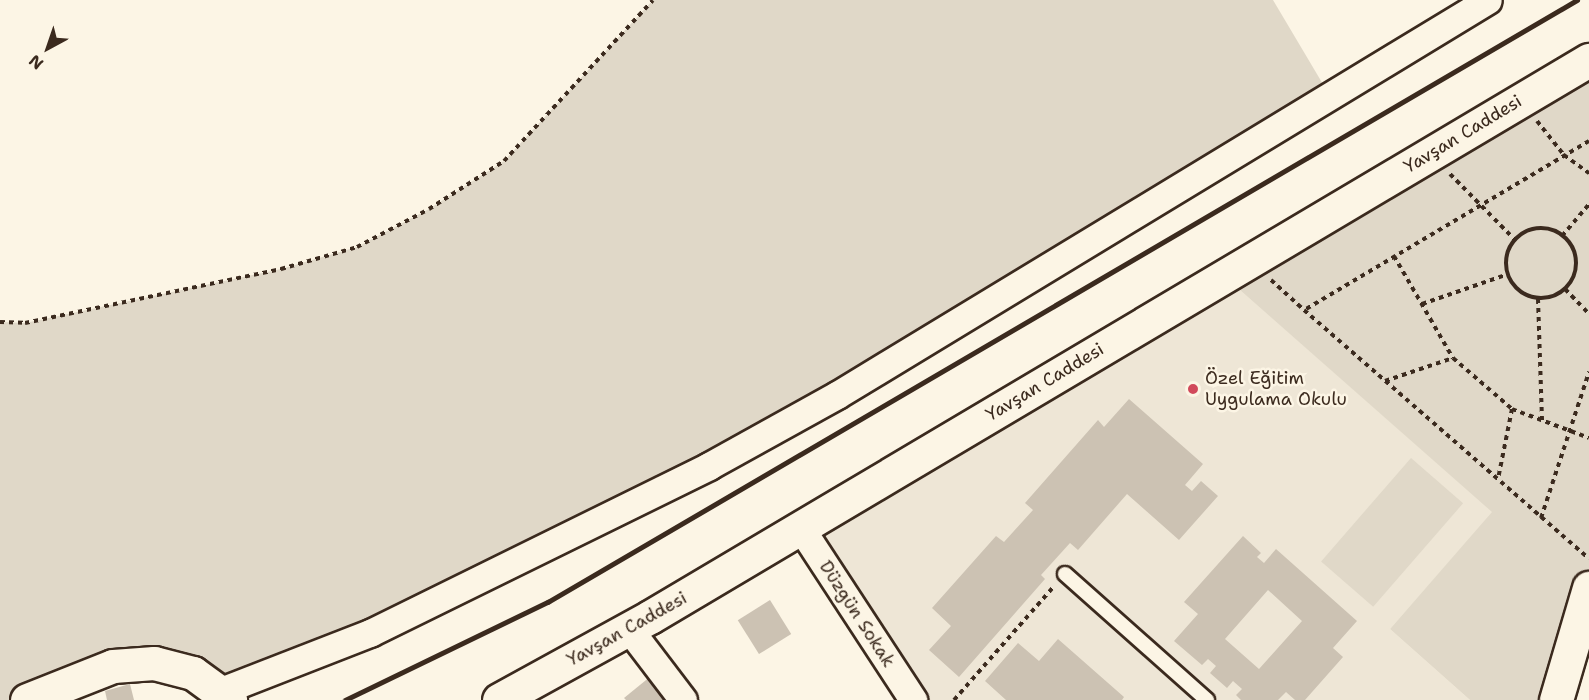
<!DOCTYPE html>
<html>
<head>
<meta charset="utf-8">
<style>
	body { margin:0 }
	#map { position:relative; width:1589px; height:700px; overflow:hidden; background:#fcf5e5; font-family:"Shantell Sans",sans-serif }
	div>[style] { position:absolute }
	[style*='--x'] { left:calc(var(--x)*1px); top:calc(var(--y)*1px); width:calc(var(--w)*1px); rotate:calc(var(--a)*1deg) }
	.built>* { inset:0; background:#eee6d6 }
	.green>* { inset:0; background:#e0d8c8; transform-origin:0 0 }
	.building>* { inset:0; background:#ccc2b3; transform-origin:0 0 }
	.path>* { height:4px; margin-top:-2px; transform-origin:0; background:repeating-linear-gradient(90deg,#3b2a1e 0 4.5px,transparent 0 9px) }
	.path>.ring { margin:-2px; padding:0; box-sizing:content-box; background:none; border:4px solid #3b2a1e; border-radius:50% }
	.roads { filter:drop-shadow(2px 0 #3b2a1e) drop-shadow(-2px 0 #3b2a1e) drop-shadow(0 2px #3b2a1e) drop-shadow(0 -2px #3b2a1e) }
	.service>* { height:14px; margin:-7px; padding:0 7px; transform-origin:7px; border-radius:7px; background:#fcf5e5 }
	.minor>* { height:27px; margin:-13.5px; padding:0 13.5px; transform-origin:13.5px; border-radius:13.5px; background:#fcf5e5 }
	.tertiary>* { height:33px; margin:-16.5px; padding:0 16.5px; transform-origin:16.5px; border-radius:16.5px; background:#fcf5e5 }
	.rail>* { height:4.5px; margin:-2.25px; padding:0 2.25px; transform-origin:2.25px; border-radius:2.25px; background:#3b2a1e }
	.dots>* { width:16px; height:16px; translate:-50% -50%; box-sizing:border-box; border:3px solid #fcf5e5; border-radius:50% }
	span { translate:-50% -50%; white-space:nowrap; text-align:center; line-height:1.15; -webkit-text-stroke:5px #fcf5e5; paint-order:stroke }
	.street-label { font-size:18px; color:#3b2a1e }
	.poi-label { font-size:18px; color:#3b2a1e }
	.left { translate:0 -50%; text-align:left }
	.north { position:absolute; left:18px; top:18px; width:60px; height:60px; -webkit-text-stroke:4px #fcf5e5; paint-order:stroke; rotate:220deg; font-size:16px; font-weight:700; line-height:24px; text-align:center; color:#3b2a1e }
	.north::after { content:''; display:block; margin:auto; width:21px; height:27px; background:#3b2a1e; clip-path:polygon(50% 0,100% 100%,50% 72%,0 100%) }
</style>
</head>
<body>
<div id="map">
	<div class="built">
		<i style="clip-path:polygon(1224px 276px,1493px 512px,1390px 629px,1470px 700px,913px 700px,800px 527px)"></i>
	</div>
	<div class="green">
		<i style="clip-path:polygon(653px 0,1273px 0,1330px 96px,837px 395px,221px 691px,173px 667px,27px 700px,0 700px,0 322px,25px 323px,281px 269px,357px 247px,429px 209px,504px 161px)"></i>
		<i style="clip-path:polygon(1589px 60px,1589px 588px,1556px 700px,1470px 700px,1390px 629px,1492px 512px,1224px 276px)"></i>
		<i style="left:1411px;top:458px;width:69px;height:137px;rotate:41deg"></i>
	</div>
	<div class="building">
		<i style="clip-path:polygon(1129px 399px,1203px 464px,1185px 485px,1192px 491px,1201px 481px,1218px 496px,1179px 540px,1127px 494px,1078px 550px,1070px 543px,1041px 575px,1045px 579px,959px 677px,929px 650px,951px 626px,932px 608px,996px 536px,1004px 542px,1033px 510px,1025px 503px,1098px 420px,1104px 427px)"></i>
		<i style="clip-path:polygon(evenodd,1243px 536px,1261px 553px,1257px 557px,1264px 563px,1276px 549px,1357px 621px,1333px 648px,1343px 657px,1305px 700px,1295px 700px,1286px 692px,1278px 700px,1241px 700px,1236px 695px,1242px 689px,1233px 681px,1227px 688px,1210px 673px,1216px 666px,1208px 659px,1202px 665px,1174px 641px,1198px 614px,1184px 602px,1243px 536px,1268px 590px,1302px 621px,1259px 669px,1225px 639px,1268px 590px)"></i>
		<i style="left:770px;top:600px;width:40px;height:38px;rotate:58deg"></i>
		<i style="clip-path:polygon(1058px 639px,1124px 697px,1122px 700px,1006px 700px,985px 681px,1018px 643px,1039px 661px)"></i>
		<i style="clip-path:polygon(651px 676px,670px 700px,626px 700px,624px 698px)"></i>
		<i style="clip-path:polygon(130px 684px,134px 700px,107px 700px,105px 691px)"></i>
	</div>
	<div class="path">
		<i style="--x:1537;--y:121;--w:43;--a:51.5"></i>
		<i style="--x:1564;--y:155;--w:31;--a:36"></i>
		<i style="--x:1589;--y:141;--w:331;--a:149.3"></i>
		<i style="--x:1304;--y:310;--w:378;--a:41.1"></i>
		<i style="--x:1450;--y:174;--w:93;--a:45.4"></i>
		<i class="ring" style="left:1506px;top:228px;width:66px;height:66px"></i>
		<i style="--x:1562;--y:236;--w:42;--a:-49.8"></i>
		<i style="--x:1394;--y:256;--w:118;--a:60"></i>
		<i style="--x:1271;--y:280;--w:45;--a:42.3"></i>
		<i style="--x:1565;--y:289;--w:35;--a:46"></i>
		<i style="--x:1538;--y:299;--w:122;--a:88.1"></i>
		<i style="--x:1422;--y:304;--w:91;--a:-19.2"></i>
		<i style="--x:0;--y:322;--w:25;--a:2"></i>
		<i style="--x:25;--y:323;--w:262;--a:-11.9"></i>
		<i style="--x:281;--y:269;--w:79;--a:-16.1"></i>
		<i style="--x:357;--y:247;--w:81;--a:-27.8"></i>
		<i style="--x:429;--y:209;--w:89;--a:-32.6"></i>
		<i style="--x:504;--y:161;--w:219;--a:-47.2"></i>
		<i style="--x:1385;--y:381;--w:72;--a:-18.7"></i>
		<i style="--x:1453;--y:358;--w:78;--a:40.8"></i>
		<i style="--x:1512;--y:409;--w:71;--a:101.3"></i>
		<i style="--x:1512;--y:409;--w:82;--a:20.6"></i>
		<i style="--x:1541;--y:518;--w:154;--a:-71.8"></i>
		<i style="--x:954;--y:700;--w:152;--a:-48.7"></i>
	</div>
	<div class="roads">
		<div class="service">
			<i style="--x:1065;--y:574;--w:190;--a:41.6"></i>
		</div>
		<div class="minor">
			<i style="--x:800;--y:527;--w:207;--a:56.8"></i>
			<i style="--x:629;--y:629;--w:89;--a:52.7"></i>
			<i style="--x:221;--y:691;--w:160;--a:-21.3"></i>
			<i style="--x:370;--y:633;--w:378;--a:-26.2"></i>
			<i style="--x:709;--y:466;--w:146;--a:-29"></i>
			<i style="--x:837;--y:395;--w:761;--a:-31.25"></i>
		</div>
		<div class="tertiary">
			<i style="--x:27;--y:700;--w:92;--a:-21.6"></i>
			<i style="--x:113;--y:666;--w:41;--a:-4.2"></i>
			<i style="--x:154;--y:663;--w:40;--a:14.4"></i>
			<i style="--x:193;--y:673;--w:46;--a:36.1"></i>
			<i style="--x:499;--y:700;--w:172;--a:-28.8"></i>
			<i style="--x:650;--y:617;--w:1092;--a:-30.68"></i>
			<i style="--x:1556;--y:700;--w:117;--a:-73.6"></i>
		</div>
	</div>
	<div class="rail">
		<i style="--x:345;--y:700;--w:225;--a:-25.8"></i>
		<i style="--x:548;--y:602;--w:1192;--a:-30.33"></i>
	</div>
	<div class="dots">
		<i style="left:1193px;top:389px;background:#d1495b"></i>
	</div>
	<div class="street-label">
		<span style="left:1463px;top:134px;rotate:-31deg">Yavşan Caddesi</span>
		<span style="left:1045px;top:382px;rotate:-31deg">Yavşan Caddesi</span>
		<span style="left:857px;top:614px;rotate:57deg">Düzgün Sokak</span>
		<span style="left:627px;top:629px;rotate:-29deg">Yavşan Caddesi</span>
	</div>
	<div class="poi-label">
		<span class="left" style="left:1205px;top:389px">Özel Eğitim<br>Uygulama Okulu</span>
	</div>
	<div class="north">N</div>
</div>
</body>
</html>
